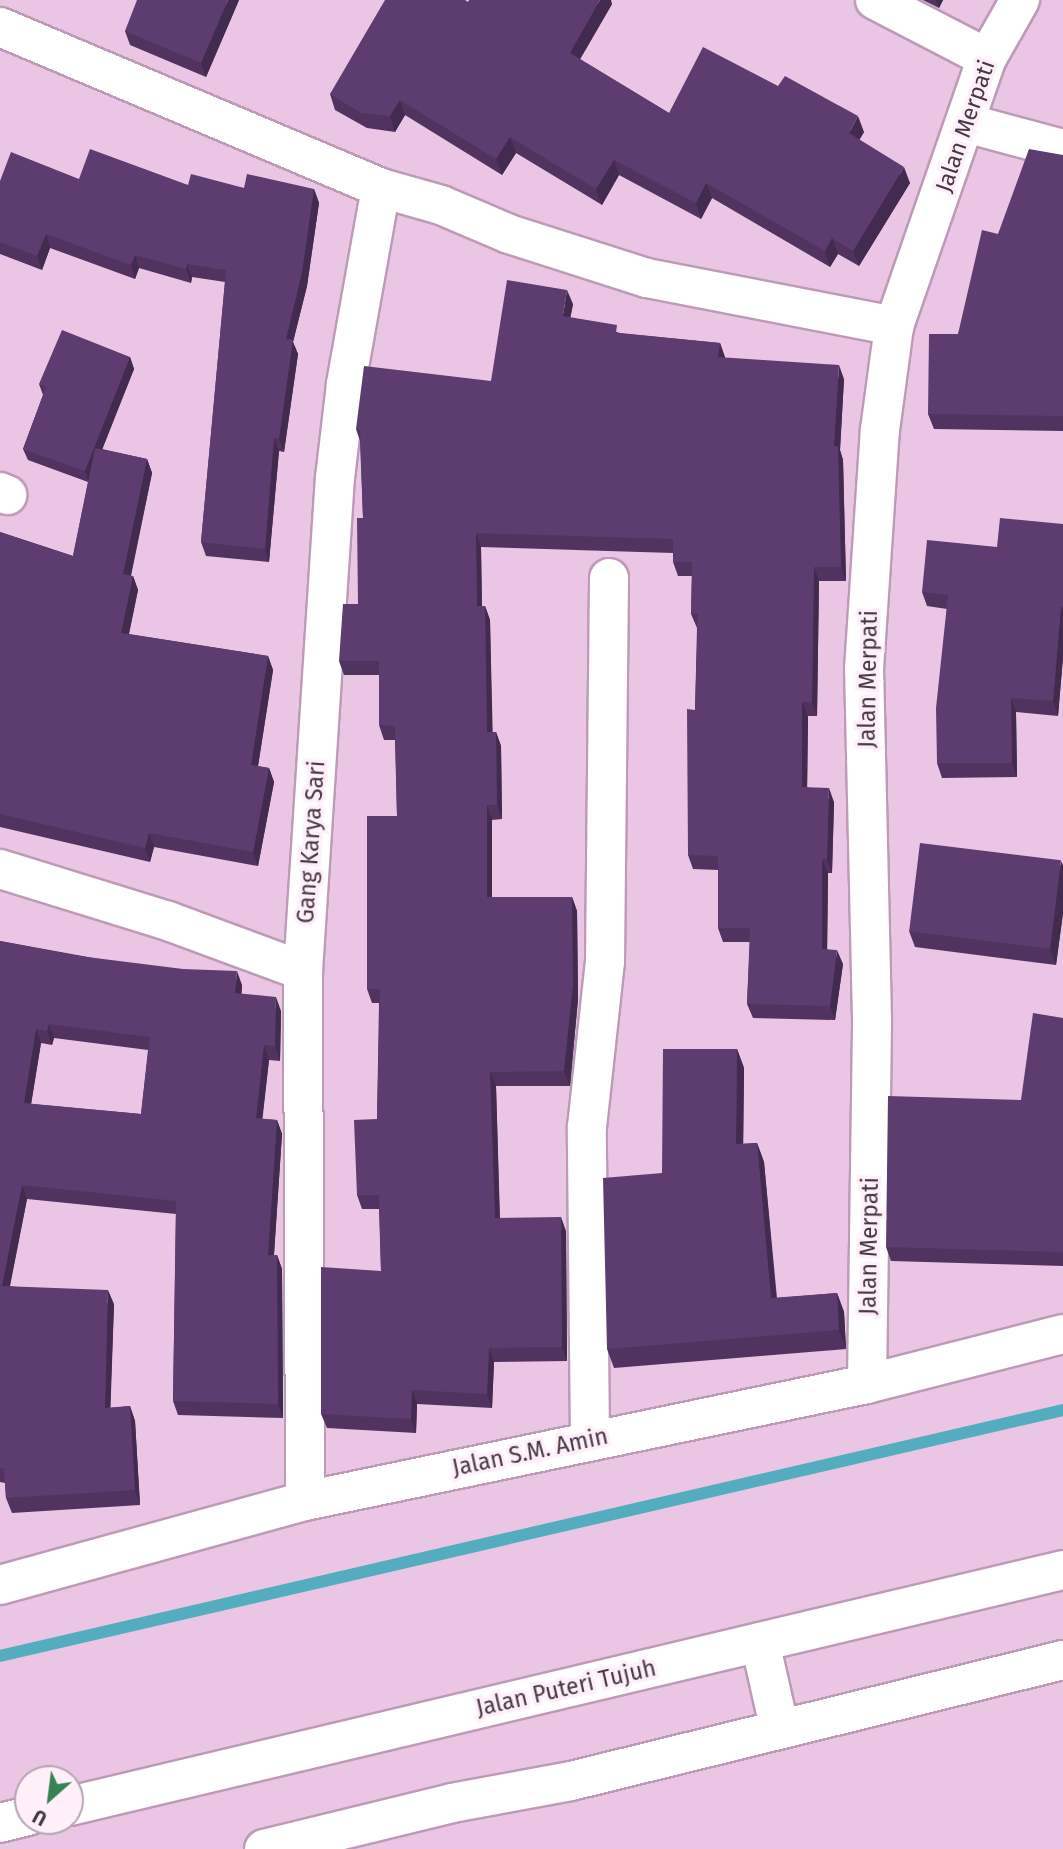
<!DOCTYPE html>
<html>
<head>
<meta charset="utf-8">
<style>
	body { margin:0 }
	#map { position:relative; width:1063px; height:1849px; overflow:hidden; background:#ebc6e4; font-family:"Fira Sans",sans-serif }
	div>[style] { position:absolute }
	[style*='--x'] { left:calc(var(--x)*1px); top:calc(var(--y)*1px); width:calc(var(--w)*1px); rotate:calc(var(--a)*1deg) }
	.stream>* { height:12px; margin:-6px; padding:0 6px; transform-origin:6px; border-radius:6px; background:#54adbf }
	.roads { filter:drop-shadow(2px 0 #bd9ab6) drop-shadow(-2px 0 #bd9ab6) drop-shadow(0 2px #bd9ab6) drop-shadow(0 -2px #bd9ab6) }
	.street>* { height:38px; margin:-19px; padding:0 19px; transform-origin:19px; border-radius:19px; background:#fff }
	.secondary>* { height:38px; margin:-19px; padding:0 19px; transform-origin:19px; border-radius:19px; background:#fff }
	.highway>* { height:38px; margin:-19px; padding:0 19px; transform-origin:19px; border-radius:19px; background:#fff }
	.wall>* { inset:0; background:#50345f }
	.shaded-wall>* { inset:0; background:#412b4e }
	.building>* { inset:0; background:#5d3d6f; transform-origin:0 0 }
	span { translate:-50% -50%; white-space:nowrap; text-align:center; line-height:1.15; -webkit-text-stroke:7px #feeffb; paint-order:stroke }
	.street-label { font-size:23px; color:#463743 }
	.north { position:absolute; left:14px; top:1765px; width:70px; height:70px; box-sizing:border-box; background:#feeffb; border:2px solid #b4a5b1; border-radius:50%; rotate:208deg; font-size:19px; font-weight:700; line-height:28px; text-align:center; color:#463743 }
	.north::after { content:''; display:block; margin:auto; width:24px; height:32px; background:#368251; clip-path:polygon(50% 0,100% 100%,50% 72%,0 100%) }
</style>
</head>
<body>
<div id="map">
	<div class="stream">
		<i style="--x:0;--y:1656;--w:1091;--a:-13.03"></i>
	</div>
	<div class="roads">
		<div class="street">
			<i style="--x:875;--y:0;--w:126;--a:27.4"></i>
			<i style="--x:0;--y:27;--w:414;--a:22.9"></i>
			<i style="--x:381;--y:188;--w:62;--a:15.8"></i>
			<i style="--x:441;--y:205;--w:74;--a:23.1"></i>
			<i style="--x:509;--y:234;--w:145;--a:17.7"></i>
			<i style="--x:647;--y:278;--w:252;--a:11"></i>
			<i style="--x:966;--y:123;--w:100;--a:15"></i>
			<i style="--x:0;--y:492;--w:8;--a:23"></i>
			<i style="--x:0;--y:869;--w:176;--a:17.2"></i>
			<i style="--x:168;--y:921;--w:144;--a:20.3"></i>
			<i style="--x:867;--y:1384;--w:365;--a:-89.2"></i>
			<i style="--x:872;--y:1019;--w:350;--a:-91.3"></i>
			<i style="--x:864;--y:669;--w:240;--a:-86.2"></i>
			<i style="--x:880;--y:430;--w:105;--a:-82.3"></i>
			<i style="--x:894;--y:326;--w:284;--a:-70.9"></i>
			<i style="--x:987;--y:58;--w:67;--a:-60.4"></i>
			<i style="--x:590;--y:1438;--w:311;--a:-90.6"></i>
			<i style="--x:587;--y:1127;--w:166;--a:-83.8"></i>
			<i style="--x:605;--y:962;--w:384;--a:-89.4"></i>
			<i style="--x:305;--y:1501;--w:530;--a:-90.22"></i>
			<i style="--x:303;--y:971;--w:494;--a:-86.3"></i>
			<i style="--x:335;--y:478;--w:95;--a:-83.3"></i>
			<i style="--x:346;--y:384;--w:199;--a:-79.9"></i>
		</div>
		<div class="secondary">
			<i style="--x:0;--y:1585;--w:316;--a:-15.4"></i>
			<i style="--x:305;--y:1501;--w:574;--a:-11.76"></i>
			<i style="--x:867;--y:1384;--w:202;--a:-14.3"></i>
		</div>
		<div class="highway">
			<i style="--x:760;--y:1642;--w:86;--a:77.3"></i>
			<i style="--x:70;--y:1806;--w:1021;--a:-13.37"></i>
			<i style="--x:0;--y:1823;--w:29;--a:-14"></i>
			<i style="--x:264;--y:1849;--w:194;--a:-13.7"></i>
			<i style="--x:452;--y:1803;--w:121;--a:-10.5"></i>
			<i style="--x:571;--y:1781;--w:507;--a:-13.82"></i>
		</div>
	</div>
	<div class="wall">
		<i style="clip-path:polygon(239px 0,206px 77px,130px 45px,125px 31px)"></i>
		<i style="clip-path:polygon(923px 0,943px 0,939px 8px)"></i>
		<i style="clip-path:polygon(468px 2px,612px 4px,580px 59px,669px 113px,864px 132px,859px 140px,910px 183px,859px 266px,838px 254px,830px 267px,712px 198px,701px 219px,619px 175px,602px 205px,516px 153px,502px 175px,405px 115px,395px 132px,367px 128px,335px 110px,330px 94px)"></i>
		<i style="clip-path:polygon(1063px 155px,1063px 431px,934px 429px,928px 414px,958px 334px,998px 234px)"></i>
		<i style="clip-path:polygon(79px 179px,244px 188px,314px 189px,319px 203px,307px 286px,293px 342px,298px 354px,284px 452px,279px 451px,269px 562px,206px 556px,201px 542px,225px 282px,192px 277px,191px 283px,139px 268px,135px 279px,50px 248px,42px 270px,0 254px,0 181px)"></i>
		<i style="clip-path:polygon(573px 304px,570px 318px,620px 333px,720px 343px,725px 358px,844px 379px,840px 450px,843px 460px,846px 581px,819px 581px,817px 716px,808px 716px,807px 787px,834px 802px,832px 873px,828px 873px,827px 949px,843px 964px,835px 1020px,753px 1018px,747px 1004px,750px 942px,723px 942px,718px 928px,718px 870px,693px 869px,688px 855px,695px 710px,697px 628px,691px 614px,692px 576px,678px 576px,673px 562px,673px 553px,481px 547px,482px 606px,485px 606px,490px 620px,492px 732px,496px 732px,501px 746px,502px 819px,492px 820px,492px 897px,572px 897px,577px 911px,578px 999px,570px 1086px,496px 1086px,500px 1218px,566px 1231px,567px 1361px,494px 1362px,492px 1408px,417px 1404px,416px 1433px,327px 1428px,321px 1414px,381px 1271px,379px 1209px,362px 1209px,357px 1195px,377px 1119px,379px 1003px,372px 1003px,367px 989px,397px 816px,395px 740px,384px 740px,379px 725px,379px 675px,344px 675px,339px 661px,358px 604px,363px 518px,360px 441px,356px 429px,491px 381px)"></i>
		<i style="clip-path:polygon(130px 357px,134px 369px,102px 449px,147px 459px,152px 473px,131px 576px,133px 576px,138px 590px,129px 634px,268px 656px,273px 670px,258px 766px,269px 768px,274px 782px,258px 866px,154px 847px,150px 862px,0 827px,0 532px,73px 556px,88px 482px,28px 460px,23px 449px,43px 395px,39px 384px)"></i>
		<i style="clip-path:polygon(1063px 524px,1063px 657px,1058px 716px,1016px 712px,1017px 777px,942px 778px,937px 763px,947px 609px,927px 606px,922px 592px,997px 547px)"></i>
		<i style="clip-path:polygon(1063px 865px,1063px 913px,1056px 965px,915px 947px,909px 931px)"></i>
		<i style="clip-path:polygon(evenodd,0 941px,242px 985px,241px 994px,281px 1011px,280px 1061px,269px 1060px,262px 1119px,277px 1120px,282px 1134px,274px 1255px,277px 1255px,282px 1269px,283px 1418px,178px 1415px,173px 1401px,176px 1214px,27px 1199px,10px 1286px,114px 1304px,110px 1408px,130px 1406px,135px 1421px,140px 1505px,12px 1513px,6px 1498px,5px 1483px,0 1482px,0 941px,54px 1038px,148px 1050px,141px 1114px,31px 1104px,41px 1043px,52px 1045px,54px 1038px)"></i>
		<i style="clip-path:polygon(1063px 1018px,1063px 1266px,891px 1261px,886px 1247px,1021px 1100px)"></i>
		<i style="clip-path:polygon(737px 1049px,744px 1068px,743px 1144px,757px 1143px,764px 1162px,777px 1298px,837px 1293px,844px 1312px,846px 1349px,614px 1368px,607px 1349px,662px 1173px)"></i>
	</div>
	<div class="shaded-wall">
		<i style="clip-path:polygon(228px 0,239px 0,206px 77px,201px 63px)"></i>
		<i style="clip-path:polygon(600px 0,611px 0,612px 4px,575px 68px,570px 53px)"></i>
		<i style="clip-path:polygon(936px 0,943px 0,939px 8px)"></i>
		<i style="clip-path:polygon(400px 100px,405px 115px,395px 132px,390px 116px)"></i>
		<i style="clip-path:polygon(858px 116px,864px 132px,854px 149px,849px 133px)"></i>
		<i style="clip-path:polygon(510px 137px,516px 153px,502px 175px,496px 159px)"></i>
		<i style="clip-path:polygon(614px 160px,619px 175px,602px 205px,596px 189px)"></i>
		<i style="clip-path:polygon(904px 167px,910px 183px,859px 266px,853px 251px)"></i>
		<i style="clip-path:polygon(706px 183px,712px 198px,701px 219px,696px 203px)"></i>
		<i style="clip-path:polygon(314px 189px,319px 203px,307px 286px,293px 342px,298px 354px,284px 452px,279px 439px,286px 339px)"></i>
		<i style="clip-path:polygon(46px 234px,50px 248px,42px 270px,37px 256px)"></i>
		<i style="clip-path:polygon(832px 238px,838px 254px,830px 267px,825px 251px)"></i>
		<i style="clip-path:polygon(135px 255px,139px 268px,135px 279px,131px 265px)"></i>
		<i style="clip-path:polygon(187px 264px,192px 277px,191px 283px,186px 269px)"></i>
		<i style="clip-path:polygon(567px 290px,573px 304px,568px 331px,563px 316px)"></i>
		<i style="clip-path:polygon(720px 343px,725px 357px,724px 372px,718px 357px)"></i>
		<i style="clip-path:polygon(130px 357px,134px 369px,89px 483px,85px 471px)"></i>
		<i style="clip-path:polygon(839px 365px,844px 379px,840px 450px,843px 460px,846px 581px,841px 567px,834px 446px)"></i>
		<i style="clip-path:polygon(274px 438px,279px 451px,269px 562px,265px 549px)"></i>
		<i style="clip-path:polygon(147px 459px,152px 473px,128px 588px,123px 574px)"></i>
		<i style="clip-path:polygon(476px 533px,481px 547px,482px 620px,477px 606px)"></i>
		<i style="clip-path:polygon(814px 567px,819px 581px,817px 716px,812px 702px)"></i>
		<i style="clip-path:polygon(133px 576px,138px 590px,126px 647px,121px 633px)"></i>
		<i style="clip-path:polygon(485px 606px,490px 620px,493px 746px,487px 732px)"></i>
		<i style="clip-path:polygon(1061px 607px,1063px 613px,1063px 657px,1058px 716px,1053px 701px)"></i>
		<i style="clip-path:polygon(268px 656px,273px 670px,256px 779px,251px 765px)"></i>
		<i style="clip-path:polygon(1011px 698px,1016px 712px,1017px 777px,1012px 763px)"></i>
		<i style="clip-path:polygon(802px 702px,808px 716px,807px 801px,802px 787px)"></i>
		<i style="clip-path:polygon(496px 732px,501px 746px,502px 819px,497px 805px)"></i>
		<i style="clip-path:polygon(269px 768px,274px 782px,258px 866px,253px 852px)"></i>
		<i style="clip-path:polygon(829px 788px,834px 802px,832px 873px,827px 859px)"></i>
		<i style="clip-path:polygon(487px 805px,492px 820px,492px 911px,487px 897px)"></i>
		<i style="clip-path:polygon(149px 833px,154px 847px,150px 862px,145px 848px)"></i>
		<i style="clip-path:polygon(822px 859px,828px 873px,827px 963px,822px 949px)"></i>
		<i style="clip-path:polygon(1061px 861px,1063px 865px,1063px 913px,1056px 965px,1050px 949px)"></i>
		<i style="clip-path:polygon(572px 897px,577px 911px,578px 999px,570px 1086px,564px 1071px)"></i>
		<i style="clip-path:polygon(837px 950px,843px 964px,835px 1020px,830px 1006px)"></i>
		<i style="clip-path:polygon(237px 971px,242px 985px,241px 1007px,235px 993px)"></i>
		<i style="clip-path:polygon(276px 997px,281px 1011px,280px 1061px,275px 1046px)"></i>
		<i style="clip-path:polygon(49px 1024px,54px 1038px,52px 1045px,47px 1031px)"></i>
		<i style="clip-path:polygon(36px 1029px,41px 1043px,29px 1117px,24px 1103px)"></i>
		<i style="clip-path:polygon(264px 1045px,269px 1060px,261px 1132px,256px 1118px)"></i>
		<i style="clip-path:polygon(737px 1049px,744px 1068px,743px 1164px,736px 1144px)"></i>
		<i style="clip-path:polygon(490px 1072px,496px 1086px,500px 1233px,495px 1218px)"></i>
		<i style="clip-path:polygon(277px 1120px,282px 1134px,273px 1269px,268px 1255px)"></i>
		<i style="clip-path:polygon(757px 1143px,764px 1162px,778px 1318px,771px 1298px)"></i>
		<i style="clip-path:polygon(22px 1185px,27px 1199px,7px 1300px,2px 1286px)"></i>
		<i style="clip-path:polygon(561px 1217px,566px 1231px,567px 1361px,562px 1347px)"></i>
		<i style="clip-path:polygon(277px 1255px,282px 1269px,283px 1418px,278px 1404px)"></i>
		<i style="clip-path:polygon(108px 1290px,114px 1304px,110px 1422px,105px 1408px)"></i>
		<i style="clip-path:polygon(837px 1293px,844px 1312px,846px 1349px,839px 1330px)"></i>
		<i style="clip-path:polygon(489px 1348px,494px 1362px,492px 1408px,487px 1394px)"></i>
		<i style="clip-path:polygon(412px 1390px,417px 1404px,416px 1433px,411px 1419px)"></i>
		<i style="clip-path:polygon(130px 1406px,135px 1421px,140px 1505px,135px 1490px)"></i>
	</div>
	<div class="building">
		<i style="clip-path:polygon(137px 0,228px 0,201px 63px,125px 31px)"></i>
		<i style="clip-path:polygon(385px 0,465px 0,468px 2px,469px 0,600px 0,570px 53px,669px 113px,703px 47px,778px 86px,785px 76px,858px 116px,849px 133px,904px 167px,853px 251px,832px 238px,825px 251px,706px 183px,696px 203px,614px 160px,596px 189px,510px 137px,496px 159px,400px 100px,390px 116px,361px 113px,330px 94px)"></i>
		<i style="clip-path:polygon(90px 149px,188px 185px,191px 174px,244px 188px,247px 174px,314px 189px,302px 273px,286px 339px,293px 340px,279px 439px,274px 438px,265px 549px,201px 542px,226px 270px,187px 264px,186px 269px,135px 255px,131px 265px,46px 234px,37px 256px,0 242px,0 181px,11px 152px,79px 179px)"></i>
		<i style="clip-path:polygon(1029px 149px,1063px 155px,1063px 416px,928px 414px,929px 334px,958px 334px,982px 230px,998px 234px)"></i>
		<i style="clip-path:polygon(507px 280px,567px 290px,563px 316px,617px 325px,616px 333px,720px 343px,718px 357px,839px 365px,834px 446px,838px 446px,841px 567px,814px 567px,812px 702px,802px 702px,802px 787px,829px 788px,827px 859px,822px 859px,822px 949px,837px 950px,830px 1006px,747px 1004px,750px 928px,718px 928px,718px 856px,688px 855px,687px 709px,695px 710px,698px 614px,691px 614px,692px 562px,673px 562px,673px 539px,476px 533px,477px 606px,485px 606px,487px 732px,496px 732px,497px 805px,487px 805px,487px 897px,572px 897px,573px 985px,564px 1071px,490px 1072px,495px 1218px,561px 1217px,562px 1347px,489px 1348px,487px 1394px,412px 1390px,411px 1419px,321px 1414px,321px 1267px,381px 1271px,379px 1195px,357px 1195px,354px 1120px,377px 1119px,380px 989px,367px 989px,367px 816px,397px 816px,395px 726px,379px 725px,379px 661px,339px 661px,343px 604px,358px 604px,357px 518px,363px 518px,360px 430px,356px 429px,364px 366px,491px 381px)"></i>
		<i style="clip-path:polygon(62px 330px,130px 357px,85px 471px,23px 449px,46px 387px,39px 384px)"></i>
		<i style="clip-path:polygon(95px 448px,147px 459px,123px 574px,133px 576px,121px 633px,268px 656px,251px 765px,269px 768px,253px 852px,149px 833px,145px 848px,0 814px,0 532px,73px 556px)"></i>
		<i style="clip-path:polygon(1000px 518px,1063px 524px,1063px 607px,1061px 607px,1053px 701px,1011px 698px,1012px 763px,937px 763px,936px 708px,948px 595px,922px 592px,927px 540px,997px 547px)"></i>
		<i style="left:920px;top:843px;width:142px;height:89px;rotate:7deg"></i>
		<i style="clip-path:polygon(evenodd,0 941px,79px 956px,183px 969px,237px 971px,235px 993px,276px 997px,275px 1046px,264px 1045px,256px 1118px,277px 1120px,268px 1255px,277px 1255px,278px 1404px,173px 1401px,176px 1201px,22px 1185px,2px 1286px,108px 1290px,105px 1408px,130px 1406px,135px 1490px,6px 1498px,4px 1469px,0 1468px,0 941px,49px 1024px,150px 1037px,141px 1114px,24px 1103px,36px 1029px,47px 1031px,49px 1024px)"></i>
		<i style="clip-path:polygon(1033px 1013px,1063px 1018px,1063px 1252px,886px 1247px,888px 1096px,1021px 1100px)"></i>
		<i style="clip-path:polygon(663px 1049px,737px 1049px,736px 1144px,757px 1143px,771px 1298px,837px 1293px,839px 1330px,607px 1349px,603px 1178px,662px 1173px)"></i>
	</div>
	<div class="street-label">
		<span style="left:965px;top:126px;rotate:-71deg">Jalan Merpati</span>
		<span style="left:868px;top:679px;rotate:-89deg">Jalan Merpati</span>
		<span style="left:311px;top:842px;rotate:-86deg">Gang Karya Sari</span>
		<span style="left:869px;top:1246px;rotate:-89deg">Jalan Merpati</span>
		<span style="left:530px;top:1452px;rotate:-12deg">Jalan S.M. Amin</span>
		<span style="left:566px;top:1688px;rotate:-13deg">Jalan Puteri Tujuh</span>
	</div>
	<div class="north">U</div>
</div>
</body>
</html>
